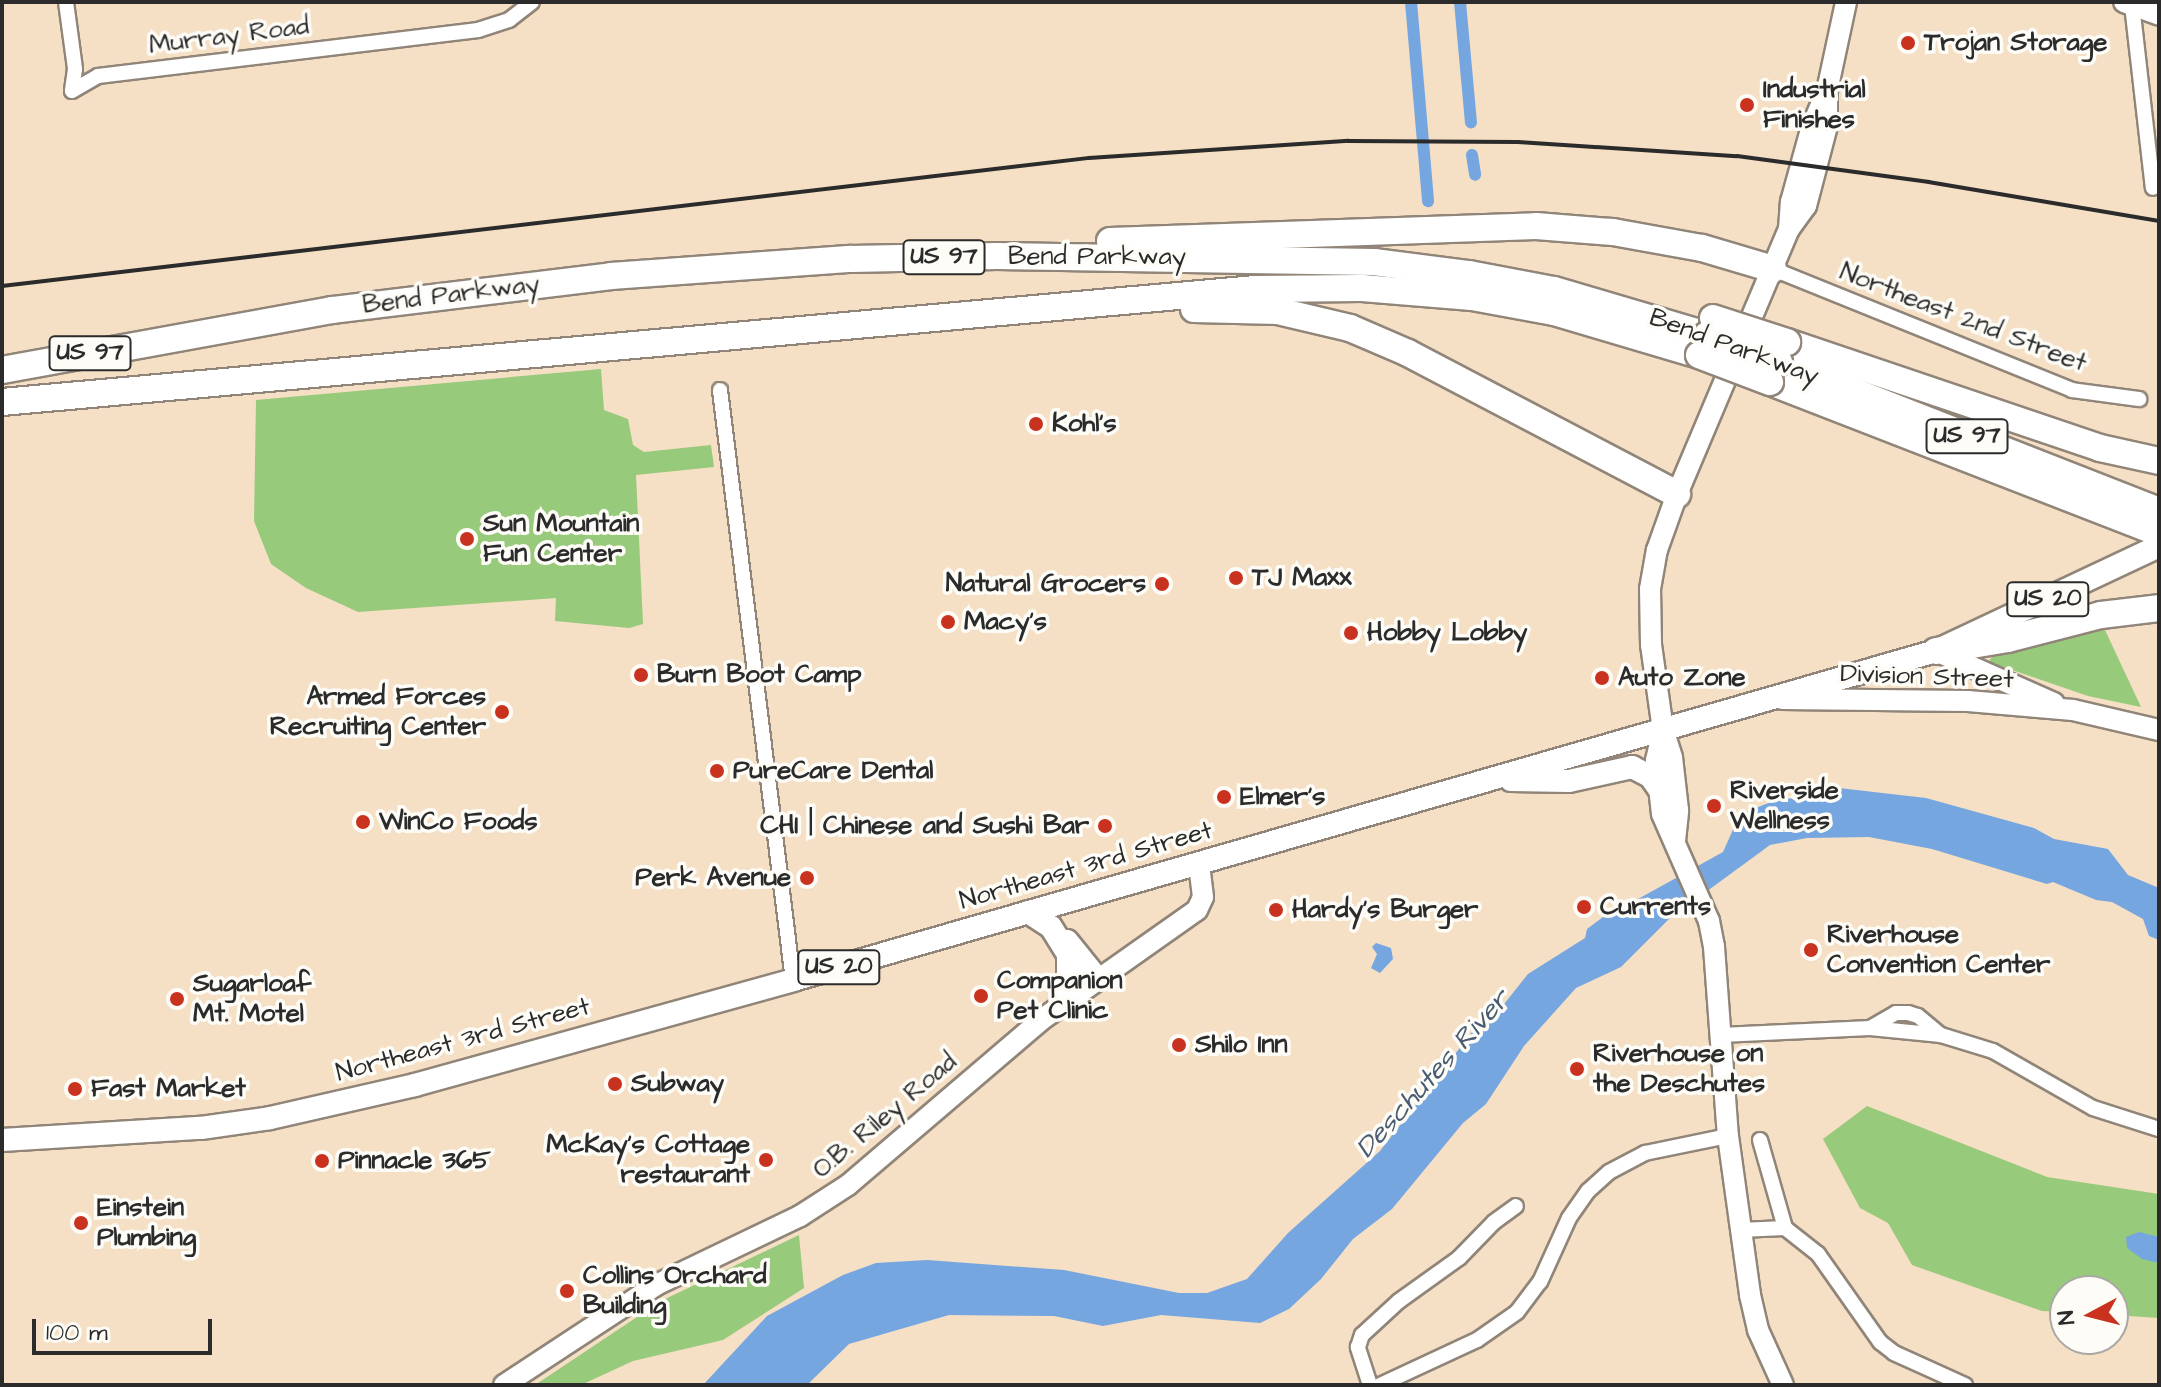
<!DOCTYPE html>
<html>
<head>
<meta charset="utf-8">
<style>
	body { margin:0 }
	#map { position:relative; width:2161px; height:1387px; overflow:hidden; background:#f5dfc5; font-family:"Architects Daughter",sans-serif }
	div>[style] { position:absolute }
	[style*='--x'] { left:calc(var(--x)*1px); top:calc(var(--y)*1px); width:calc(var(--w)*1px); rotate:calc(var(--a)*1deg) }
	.green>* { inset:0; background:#97ca7a }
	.water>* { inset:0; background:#76a6e0 }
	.canal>* { height:12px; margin:-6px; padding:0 6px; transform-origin:6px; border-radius:6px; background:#76a6e0 }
	.roads { filter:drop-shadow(2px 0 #908578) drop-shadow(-2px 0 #908578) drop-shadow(0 2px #908578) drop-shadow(0 -2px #908578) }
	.street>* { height:14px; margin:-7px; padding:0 7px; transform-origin:7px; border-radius:7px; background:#fff }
	.secondary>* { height:20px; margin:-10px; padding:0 10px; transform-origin:10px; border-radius:10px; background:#fff }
	.primary>* { height:22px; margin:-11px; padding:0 11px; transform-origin:11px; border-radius:11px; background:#fff }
	.highway>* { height:26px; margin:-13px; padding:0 13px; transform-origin:13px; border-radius:13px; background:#fff }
	.rail>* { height:4px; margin:-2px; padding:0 2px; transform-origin:2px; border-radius:2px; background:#2b2b2b }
	.bridges { filter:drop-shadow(2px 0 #908578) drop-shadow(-2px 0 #908578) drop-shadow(0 2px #908578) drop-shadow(0 -2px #908578) }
	.highway-bridge>* { height:26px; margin:-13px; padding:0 13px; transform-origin:13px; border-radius:13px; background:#fff }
	.dots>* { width:22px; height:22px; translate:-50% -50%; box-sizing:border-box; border:4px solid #fdfcf7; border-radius:50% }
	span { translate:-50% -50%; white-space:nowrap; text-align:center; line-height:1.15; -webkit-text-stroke:7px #fdfcf7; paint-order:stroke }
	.shield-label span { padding:2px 6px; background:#fdfcf7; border:2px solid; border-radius:6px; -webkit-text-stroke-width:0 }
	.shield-label { font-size:24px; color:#2b2b2b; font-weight:700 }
	.street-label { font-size:26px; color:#2b2b2b }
	.poi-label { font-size:26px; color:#2b2b2b; font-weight:700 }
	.left { translate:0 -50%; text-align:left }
	.right { translate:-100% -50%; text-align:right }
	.water-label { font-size:28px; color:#495c73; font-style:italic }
	.frame { position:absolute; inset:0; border:4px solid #2b2b2b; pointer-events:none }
	.north { position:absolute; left:2049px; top:1275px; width:80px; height:80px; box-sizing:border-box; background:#fdfcf7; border:2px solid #a9a8a5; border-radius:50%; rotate:263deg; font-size:22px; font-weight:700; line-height:32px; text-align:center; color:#2b2b2b }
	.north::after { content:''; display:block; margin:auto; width:28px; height:36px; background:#c8321e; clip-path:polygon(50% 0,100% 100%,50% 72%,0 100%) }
	.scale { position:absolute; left:32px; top:1319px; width:180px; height:36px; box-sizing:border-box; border:4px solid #2b2b2b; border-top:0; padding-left:10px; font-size:24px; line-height:28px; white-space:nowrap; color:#2b2b2b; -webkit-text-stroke:6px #fdfcf7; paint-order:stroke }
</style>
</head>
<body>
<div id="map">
	<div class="green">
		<i style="clip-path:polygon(601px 369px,604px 410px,628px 419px,633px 445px,644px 452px,711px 445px,714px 467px,636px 475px,643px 624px,629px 628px,555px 621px,556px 598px,358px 612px,306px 588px,271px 564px,254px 521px,256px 400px)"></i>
		<i style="clip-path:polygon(2090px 625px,2105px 630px,2141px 707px,2088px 696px,1989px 662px,1993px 654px)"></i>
		<i style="clip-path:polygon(1867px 1106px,2047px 1177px,2159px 1194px,2159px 1318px,2113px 1315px,2113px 1291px,2065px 1291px,2065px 1312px,2042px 1311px,1912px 1265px,1888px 1223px,1860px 1208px,1823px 1139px)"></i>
		<i style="clip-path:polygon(799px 1235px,804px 1288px,723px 1340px,633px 1361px,581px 1385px,535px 1385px,661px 1301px)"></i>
	</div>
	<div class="water">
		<i style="clip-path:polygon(1839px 788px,1926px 798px,2034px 828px,2054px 839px,2108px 849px,2128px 875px,2159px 888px,2159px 940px,2149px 936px,2143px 919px,2112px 902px,2096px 900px,2053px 882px,2047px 884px,1932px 849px,1869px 837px,1807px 838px,1770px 845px,1669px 919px,1621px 967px,1576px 988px,1524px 1046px,1486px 1104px,1463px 1123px,1392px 1209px,1353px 1239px,1321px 1279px,1289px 1309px,1260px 1323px,1161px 1315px,1103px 1326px,1054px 1316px,949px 1315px,849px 1344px,807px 1385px,703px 1385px,767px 1316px,843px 1275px,876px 1263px,927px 1260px,1064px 1270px,1179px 1293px,1207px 1293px,1247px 1279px,1288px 1233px,1380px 1151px,1476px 1027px,1489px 1023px,1528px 974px,1585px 938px,1587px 929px,1619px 905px,1629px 904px,1723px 852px,1740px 814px,1779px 799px,1800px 798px,1815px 790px)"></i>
		<i style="clip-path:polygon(1376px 943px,1391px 948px,1393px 959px,1380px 973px,1371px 968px,1377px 954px,1372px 947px)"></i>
		<i style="clip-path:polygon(2139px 1232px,2159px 1237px,2159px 1263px,2142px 1259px,2127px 1248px,2126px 1237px)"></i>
	</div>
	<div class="canal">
		<i style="--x:1411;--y:2;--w:200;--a:85.1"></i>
		<i style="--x:1460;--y:2;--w:121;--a:84.8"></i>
		<i style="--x:1472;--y:155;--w:20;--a:81"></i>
	</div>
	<div class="roads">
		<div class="street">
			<i style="--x:66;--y:2;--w:68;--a:82.3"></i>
			<i style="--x:75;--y:69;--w:22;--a:98"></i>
			<i style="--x:2132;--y:5;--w:184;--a:83.5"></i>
			<i style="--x:72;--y:91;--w:30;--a:-30"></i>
			<i style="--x:98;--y:76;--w:383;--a:-6.9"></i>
			<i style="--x:478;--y:30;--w:33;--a:-18"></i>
			<i style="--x:509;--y:20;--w:29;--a:-38"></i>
			<i style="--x:1773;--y:269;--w:323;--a:22"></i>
			<i style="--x:2072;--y:390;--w:68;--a:7.7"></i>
			<i style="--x:720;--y:390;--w:594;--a:82.95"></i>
			<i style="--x:1870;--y:1028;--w:30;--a:-30"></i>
			<i style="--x:1896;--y:1013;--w:12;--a:0"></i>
			<i style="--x:1908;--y:1013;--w:10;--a:17"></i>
			<i style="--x:1918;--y:1016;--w:30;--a:40"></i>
			<i style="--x:1721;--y:1035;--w:149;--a:-2.7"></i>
			<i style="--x:1870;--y:1028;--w:71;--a:5.6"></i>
			<i style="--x:1941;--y:1035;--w:54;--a:17.1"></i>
			<i style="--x:1993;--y:1051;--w:115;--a:29.7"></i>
			<i style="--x:2093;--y:1108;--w:69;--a:17.7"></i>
			<i style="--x:1760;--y:1140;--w:91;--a:74.1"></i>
			<i style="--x:1740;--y:1230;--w:45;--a:-2.5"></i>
			<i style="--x:1785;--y:1228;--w:42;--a:38.2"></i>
			<i style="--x:1818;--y:1254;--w:108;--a:54.8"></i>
			<i style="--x:1880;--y:1342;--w:18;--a:38"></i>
			<i style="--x:1894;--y:1353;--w:78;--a:24.3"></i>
			<i style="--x:1370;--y:1385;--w:40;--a:-108"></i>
			<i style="--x:1358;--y:1347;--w:13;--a:-72"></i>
			<i style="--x:1362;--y:1335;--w:50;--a:-42.6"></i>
			<i style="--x:1399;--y:1301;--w:74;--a:-35.6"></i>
			<i style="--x:1459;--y:1258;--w:50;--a:-45.8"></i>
			<i style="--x:1494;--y:1222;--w:27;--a:-36"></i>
			<i style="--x:1380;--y:1385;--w:107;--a:-24.9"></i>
			<i style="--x:1477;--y:1340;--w:49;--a:-35"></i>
			<i style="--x:1517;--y:1312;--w:38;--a:-53"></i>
			<i style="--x:1540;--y:1282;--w:70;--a:-65.6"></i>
			<i style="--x:1569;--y:1218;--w:33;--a:-55"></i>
			<i style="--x:1588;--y:1191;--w:28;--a:-42"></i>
			<i style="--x:1609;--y:1172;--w:41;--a:-27.8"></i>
			<i style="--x:1645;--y:1153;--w:85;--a:-11.6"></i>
		</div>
		<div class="secondary">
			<i style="--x:2124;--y:2;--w:37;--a:20"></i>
			<i style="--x:1789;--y:229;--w:27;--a:-86"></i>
			<i style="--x:1791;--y:202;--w:79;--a:-74.6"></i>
			<i style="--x:1812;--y:126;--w:30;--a:-67"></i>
			<i style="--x:1936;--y:651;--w:129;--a:23.8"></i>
			<i style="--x:1782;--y:699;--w:186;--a:0.6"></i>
			<i style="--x:1968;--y:701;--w:105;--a:4.9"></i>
			<i style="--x:2073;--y:710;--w:88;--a:13.1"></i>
			<i style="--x:1663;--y:730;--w:31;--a:103"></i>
			<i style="--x:1656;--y:760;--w:54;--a:83.7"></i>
			<i style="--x:1662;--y:814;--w:117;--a:66.3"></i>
			<i style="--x:1709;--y:921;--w:26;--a:79"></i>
			<i style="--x:1714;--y:947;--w:190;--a:85.8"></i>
			<i style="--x:1728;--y:1136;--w:161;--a:82.1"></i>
			<i style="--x:1750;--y:1295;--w:36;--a:77"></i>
			<i style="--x:1758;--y:1330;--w:60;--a:65.6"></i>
			<i style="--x:1675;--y:841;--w:31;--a:-84"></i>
			<i style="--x:1678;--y:810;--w:53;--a:-96.5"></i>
			<i style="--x:1672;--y:757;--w:28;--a:-108"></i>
			<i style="--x:1663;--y:730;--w:86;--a:-98"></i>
			<i style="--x:1651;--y:645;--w:56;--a:-91"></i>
			<i style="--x:1650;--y:589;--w:40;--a:-80"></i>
			<i style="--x:1657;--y:550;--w:59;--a:-70.3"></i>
			<i style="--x:1677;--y:494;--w:288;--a:-67.1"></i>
			<i style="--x:1789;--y:229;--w:29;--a:-54"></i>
			<i style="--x:1806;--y:206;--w:83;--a:-75.3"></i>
			<i style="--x:1827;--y:126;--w:35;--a:-90"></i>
			<i style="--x:1827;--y:91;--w:91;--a:-77.9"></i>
			<i style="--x:504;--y:1385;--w:182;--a:-33.3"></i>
			<i style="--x:656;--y:1285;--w:160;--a:-25.6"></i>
			<i style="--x:800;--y:1216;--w:57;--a:-32.9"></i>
			<i style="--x:848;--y:1185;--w:254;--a:-40.5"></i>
			<i style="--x:1041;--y:1020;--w:191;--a:-35.2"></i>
			<i style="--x:1197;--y:910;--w:14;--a:-65"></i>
			<i style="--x:1203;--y:897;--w:35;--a:-97"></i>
		</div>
		<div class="primary">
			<i style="--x:1511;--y:780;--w:58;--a:1"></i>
			<i style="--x:1569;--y:781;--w:65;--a:-12.5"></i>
			<i style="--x:1632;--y:767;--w:20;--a:27"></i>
			<i style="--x:1650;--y:776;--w:16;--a:55"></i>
			<i style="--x:1028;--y:912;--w:27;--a:33"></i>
			<i style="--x:1051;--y:927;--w:32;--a:58"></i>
			<i style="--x:1068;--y:954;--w:46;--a:90"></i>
			<i style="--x:1067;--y:941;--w:48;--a:51"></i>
			<i style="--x:2;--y:1140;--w:199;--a:-3.5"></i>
			<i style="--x:201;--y:1128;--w:70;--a:-8.2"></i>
			<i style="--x:270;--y:1118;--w:149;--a:-12.8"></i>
			<i style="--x:415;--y:1085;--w:392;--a:-15.5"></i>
			<i style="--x:793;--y:980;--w:1189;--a:-16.06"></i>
			<i style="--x:1936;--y:651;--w:246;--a:-25.2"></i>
		</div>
		<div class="highway">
			<i style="--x:1110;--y:241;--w:426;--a:-2"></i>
			<i style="--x:1536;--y:226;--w:77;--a:4.5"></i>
			<i style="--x:1613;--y:232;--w:90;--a:10.2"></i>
			<i style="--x:1702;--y:248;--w:74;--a:16.5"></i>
			<i style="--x:1194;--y:309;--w:84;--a:1.4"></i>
			<i style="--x:1278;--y:311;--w:74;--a:13.3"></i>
			<i style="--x:1350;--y:328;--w:63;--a:23.3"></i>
			<i style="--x:1408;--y:353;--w:304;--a:27.7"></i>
			<i style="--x:1787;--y:342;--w:330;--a:18.7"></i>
			<i style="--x:2100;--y:448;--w:60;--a:12.4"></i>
			<i style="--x:1779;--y:362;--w:408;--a:21.4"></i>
			<i style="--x:2;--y:370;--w:335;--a:-10.3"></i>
			<i style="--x:332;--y:310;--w:281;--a:-6.9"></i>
			<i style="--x:611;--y:276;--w:241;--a:-4.1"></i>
			<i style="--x:851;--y:259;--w:146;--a:-1.2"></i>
			<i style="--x:997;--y:256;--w:377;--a:0.9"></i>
			<i style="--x:1374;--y:262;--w:96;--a:7.2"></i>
			<i style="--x:1469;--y:274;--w:86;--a:10.7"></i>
			<i style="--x:1554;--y:290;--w:159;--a:16.4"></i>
			<i style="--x:1770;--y:382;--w:417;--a:21.2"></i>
			<i style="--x:2;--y:402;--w:1259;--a:-5.15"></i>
			<i style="--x:1256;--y:289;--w:106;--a:-0.5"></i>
			<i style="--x:1362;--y:288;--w:110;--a:4.7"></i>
			<i style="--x:1472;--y:297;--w:83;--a:10.4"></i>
			<i style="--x:1554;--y:312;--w:151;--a:16.5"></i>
			<i style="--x:1936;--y:651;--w:73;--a:-9.5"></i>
			<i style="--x:2008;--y:639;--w:96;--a:-14.5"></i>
			<i style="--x:2101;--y:615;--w:58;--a:-6.9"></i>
		</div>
	</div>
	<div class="rail">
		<i style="--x:2;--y:286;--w:1095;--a:-6.72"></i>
		<i style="--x:1089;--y:158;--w:260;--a:-3.8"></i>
		<i style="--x:1348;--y:141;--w:170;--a:0.3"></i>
		<i style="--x:1518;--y:142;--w:219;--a:3.7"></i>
		<i style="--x:1737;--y:156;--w:194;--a:7.7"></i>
		<i style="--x:1929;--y:182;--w:233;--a:9.6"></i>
	</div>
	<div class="bridges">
		<div class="highway-bridge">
			<i style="--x:1713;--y:318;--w:78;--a:18"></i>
			<i style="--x:1707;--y:335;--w:77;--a:20.6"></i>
			<i style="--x:1699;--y:355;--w:76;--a:20.8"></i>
		</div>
	</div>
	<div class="dots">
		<i style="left:1908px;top:43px;background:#c8321e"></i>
		<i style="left:1747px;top:105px;background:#c8321e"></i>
		<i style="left:1036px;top:424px;background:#c8321e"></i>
		<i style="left:467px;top:539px;background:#c8321e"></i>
		<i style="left:1236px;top:578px;background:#c8321e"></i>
		<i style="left:1162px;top:584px;background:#c8321e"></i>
		<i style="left:948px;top:622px;background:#c8321e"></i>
		<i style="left:1351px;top:633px;background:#c8321e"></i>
		<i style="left:641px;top:675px;background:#c8321e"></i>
		<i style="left:1602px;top:678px;background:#c8321e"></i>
		<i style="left:502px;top:712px;background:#c8321e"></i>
		<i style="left:717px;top:771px;background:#c8321e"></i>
		<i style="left:1224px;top:797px;background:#c8321e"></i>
		<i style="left:1714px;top:806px;background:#c8321e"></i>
		<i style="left:363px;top:822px;background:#c8321e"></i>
		<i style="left:1105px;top:826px;background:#c8321e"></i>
		<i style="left:807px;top:878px;background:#c8321e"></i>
		<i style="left:1584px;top:907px;background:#c8321e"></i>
		<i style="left:1276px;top:910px;background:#c8321e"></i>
		<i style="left:1811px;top:950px;background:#c8321e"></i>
		<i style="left:981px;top:996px;background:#c8321e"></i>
		<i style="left:177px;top:999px;background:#c8321e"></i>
		<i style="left:1179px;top:1045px;background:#c8321e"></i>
		<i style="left:1577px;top:1069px;background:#c8321e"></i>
		<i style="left:615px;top:1084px;background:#c8321e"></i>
		<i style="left:75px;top:1089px;background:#c8321e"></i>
		<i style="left:766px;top:1160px;background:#c8321e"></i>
		<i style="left:322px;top:1161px;background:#c8321e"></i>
		<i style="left:81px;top:1223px;background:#c8321e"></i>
		<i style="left:567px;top:1291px;background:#c8321e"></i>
	</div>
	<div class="shield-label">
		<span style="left:944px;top:257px">US 97</span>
		<span style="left:90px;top:353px">US 97</span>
		<span style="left:1967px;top:436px">US 97</span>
		<span style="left:2048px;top:599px">US 20</span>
		<span style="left:839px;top:967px">US 20</span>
	</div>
	<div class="street-label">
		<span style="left:229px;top:36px;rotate:-7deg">Murray Road</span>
		<span style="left:1097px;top:257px">Bend Parkway</span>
		<span style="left:451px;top:295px;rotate:-7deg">Bend Parkway</span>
		<span style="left:1963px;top:318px;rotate:21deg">Northeast 2nd Street</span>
		<span style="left:1734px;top:347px;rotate:20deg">Bend Parkway</span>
		<span style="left:1927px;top:677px;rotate:2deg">Division Street</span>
		<span style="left:1086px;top:866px;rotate:-16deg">Northeast 3rd Street</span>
		<span style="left:463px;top:1040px;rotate:-15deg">Northeast 3rd Street</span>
		<span style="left:885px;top:1116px;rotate:-40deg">O.B. Riley Road</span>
	</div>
	<div class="poi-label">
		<span class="left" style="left:1924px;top:43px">Trojan Storage</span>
		<span class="left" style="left:1763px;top:105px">Industrial<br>Finishes</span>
		<span class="left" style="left:1052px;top:424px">Kohl's</span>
		<span class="left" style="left:483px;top:539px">Sun Mountain<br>Fun Center</span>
		<span class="left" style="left:1252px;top:578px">TJ Maxx</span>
		<span class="right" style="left:1146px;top:584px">Natural Grocers</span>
		<span class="left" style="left:964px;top:622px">Macy's</span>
		<span class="left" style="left:1367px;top:633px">Hobby Lobby</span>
		<span class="left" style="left:657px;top:675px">Burn Boot Camp</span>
		<span class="left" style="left:1618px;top:678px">Auto Zone</span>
		<span class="right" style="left:486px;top:712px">Armed Forces<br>Recruiting Center</span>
		<span class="left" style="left:733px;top:771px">PureCare Dental</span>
		<span class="left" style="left:1730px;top:806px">Riverside<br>Wellness</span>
		<span class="left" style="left:1240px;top:797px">Elmer's</span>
		<span class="left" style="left:379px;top:822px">WinCo Foods</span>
		<span class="right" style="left:1089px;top:826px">CHI | Chinese and Sushi Bar</span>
		<span class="right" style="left:791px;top:878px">Perk Avenue</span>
		<span class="left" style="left:1600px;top:907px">Currents</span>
		<span class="left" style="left:1292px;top:910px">Hardy's Burger</span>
		<span class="left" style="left:1827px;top:950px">Riverhouse<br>Convention Center</span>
		<span class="left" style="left:997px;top:996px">Companion<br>Pet Clinic</span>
		<span class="left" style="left:193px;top:999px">Sugarloaf<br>Mt. Motel</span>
		<span class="left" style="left:1195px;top:1045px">Shilo Inn</span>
		<span class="left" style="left:1593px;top:1069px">Riverhouse on<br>the Deschutes</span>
		<span class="left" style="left:631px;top:1084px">Subway</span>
		<span class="left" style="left:91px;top:1089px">Fast Market</span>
		<span class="right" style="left:750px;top:1160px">McKay’s Cottage<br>restaurant</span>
		<span class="left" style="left:338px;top:1161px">Pinnacle 365</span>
		<span class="left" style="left:97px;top:1223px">Einstein<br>Plumbing</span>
		<span class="left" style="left:583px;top:1291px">Collins Orchard<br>Building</span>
	</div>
	<div class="water-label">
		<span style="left:1433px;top:1074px;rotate:-48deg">Deschutes River</span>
	</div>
	<div class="frame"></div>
	<div class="north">N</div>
	<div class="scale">100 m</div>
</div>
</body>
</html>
